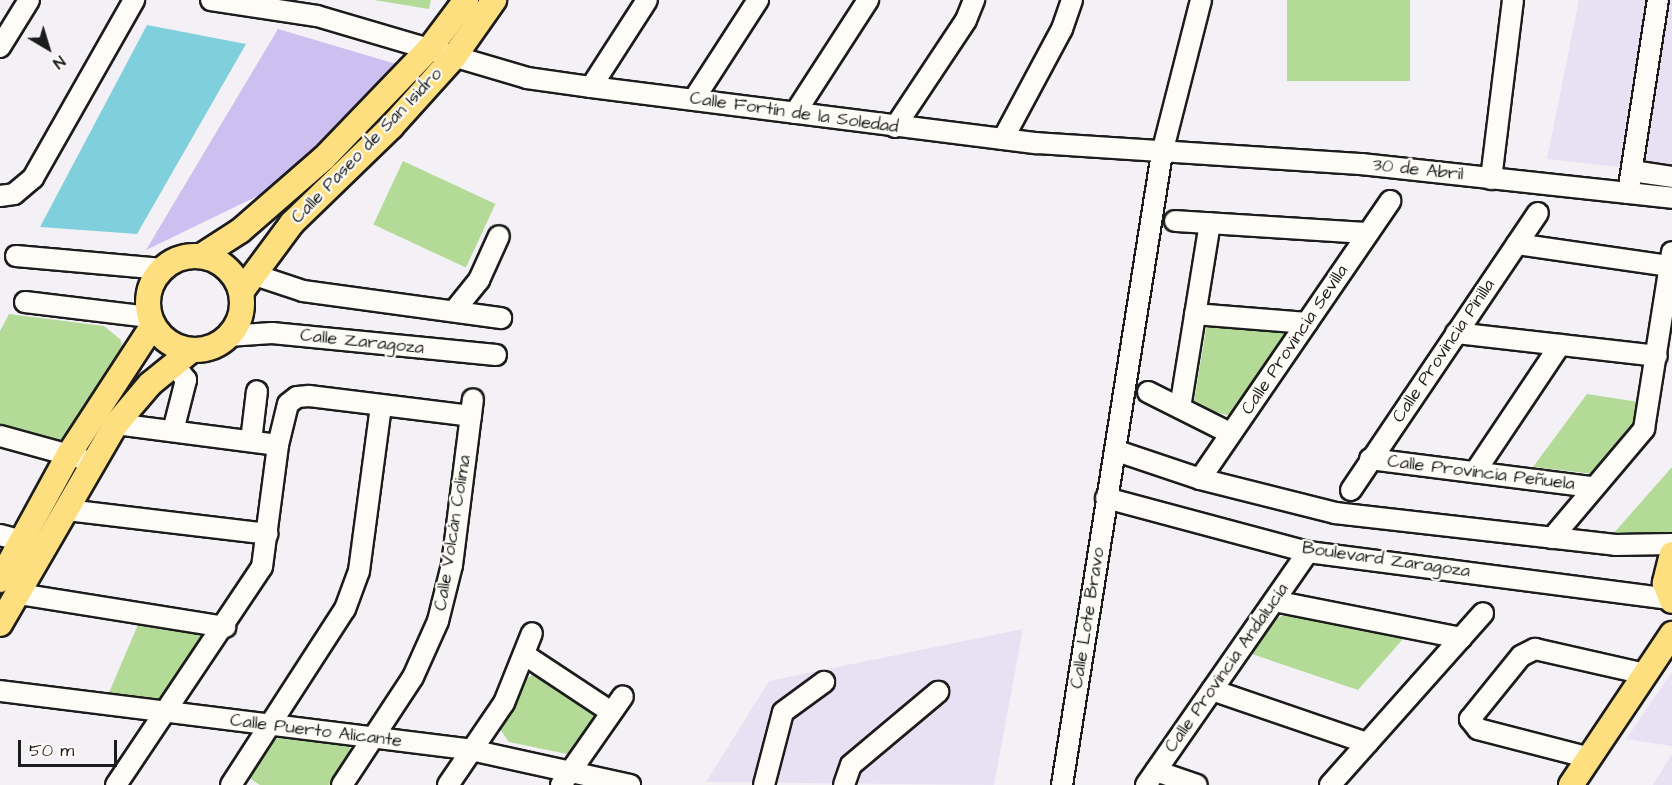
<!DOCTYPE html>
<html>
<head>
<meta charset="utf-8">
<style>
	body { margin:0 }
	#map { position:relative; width:1672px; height:785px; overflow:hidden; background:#f3f0f6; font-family:"Architects Daughter",sans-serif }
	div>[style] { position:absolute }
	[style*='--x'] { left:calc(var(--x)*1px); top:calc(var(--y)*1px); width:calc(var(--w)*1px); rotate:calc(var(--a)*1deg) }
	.built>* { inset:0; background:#e8e1f4 }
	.green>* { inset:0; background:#b3db97; transform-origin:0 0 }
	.water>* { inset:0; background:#80cfdc }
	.building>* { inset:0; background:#cdbff0 }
	.roads { filter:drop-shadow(2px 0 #1c1c1c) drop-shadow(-2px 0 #1c1c1c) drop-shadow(0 2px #1c1c1c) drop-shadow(0 -2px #1c1c1c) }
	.minor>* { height:20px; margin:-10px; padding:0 10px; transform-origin:10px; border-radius:10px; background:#fdfcf7 }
	.major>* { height:24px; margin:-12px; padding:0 12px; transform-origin:12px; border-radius:12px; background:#fedf80 }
	.major>.ring { margin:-12px; padding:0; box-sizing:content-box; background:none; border:24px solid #fedf80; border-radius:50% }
	span { translate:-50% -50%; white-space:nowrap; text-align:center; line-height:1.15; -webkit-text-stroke:4.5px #fdfcf7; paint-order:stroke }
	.street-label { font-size:18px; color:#1c1c1c }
	.north { position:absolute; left:18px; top:18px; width:60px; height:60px; -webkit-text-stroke:4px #fdfcf7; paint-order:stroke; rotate:142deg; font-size:16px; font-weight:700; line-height:24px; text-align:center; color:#1c1c1c }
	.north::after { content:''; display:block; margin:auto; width:21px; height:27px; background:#1c1c1c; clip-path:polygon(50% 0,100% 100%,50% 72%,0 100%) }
	.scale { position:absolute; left:18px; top:740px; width:99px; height:27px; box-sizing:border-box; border:3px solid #1c1c1c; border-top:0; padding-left:8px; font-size:18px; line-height:21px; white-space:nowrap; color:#1c1c1c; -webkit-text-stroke:4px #fdfcf7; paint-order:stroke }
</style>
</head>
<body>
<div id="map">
	<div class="built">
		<i style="clip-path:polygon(1579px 0,1672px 0,1672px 173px,1547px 159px)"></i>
		<i style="clip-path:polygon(1023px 629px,994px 785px,706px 782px,769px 681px)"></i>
		<i style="clip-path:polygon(1672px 672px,1672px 746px,1626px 739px)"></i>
		<i style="clip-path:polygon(1672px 754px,1672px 785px,1653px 785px)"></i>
	</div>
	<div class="green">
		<i style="clip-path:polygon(374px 0,431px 0,429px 9px)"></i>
		<i style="left:1287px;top:0;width:123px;height:81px"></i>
		<i style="left:403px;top:161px;width:102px;height:70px;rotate:25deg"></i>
		<i style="clip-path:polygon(9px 314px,104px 326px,121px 340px,123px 353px,68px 443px,0 428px,0 331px)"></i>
		<i style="clip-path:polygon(1207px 324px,1284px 330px,1286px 337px,1231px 416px,1199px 408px,1194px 401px)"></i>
		<i style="clip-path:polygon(1587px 394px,1639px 402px,1638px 422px,1594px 474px,1533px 467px)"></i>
		<i style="clip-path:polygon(1672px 467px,1672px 535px,1656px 538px,1613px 534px)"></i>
		<i style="clip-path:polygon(1285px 615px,1403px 639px,1358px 690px,1249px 653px,1270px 621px)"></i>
		<i style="clip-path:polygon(140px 620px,210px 632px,160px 704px,108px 695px)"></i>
		<i style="clip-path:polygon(538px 672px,594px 709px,596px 717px,573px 752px,567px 754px,509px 742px,499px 728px,523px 680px)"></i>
		<i style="clip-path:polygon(279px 738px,349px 746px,352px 752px,329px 785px,260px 785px,246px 776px,268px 743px)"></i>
	</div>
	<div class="water">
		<i style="clip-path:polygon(147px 25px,246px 44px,137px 234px,40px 227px)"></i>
	</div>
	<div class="building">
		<i style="clip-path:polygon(278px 29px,396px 64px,274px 188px,146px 250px)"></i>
	</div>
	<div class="roads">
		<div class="minor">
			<i style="--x:211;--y:0;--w:107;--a:8.6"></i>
			<i style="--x:317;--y:16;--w:219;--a:16.4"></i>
			<i style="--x:527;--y:78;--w:65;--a:8"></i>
			<i style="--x:591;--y:87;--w:449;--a:7.2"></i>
			<i style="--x:1036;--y:143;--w:326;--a:3.7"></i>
			<i style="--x:1361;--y:164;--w:313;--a:6.2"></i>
			<i style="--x:0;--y:47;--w:55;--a:-58.3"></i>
			<i style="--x:591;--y:87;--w:103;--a:-57.2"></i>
			<i style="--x:694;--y:99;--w:118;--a:-57.1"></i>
			<i style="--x:795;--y:113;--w:135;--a:-57.1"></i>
			<i style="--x:895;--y:127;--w:128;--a:-56.4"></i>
			<i style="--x:966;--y:20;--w:22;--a:-68"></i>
			<i style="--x:1003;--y:139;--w:125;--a:-61.8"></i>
			<i style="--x:1062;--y:29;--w:31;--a:-71"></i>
			<i style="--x:1632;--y:171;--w:40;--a:8.5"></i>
			<i style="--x:1491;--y:179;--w:180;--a:-83"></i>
			<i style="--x:1628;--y:193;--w:195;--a:-81.2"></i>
			<i style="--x:0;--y:196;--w:14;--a:-8"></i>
			<i style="--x:14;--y:194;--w:25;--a:-40"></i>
			<i style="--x:33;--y:178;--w:205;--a:-60.4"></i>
			<i style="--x:1175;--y:221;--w:193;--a:3.6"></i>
			<i style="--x:1517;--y:244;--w:155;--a:8.2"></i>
			<i style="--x:16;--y:256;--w:147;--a:5.1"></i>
			<i style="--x:252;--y:274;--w:54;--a:18.4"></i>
			<i style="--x:303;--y:291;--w:200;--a:7.8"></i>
			<i style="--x:25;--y:302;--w:125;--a:6.9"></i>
			<i style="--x:454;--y:311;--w:40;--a:-51"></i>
			<i style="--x:479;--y:280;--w:48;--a:-65.6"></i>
			<i style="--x:1195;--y:314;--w:112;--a:4.6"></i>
			<i style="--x:1456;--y:333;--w:202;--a:6.5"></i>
			<i style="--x:228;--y:336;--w:44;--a:-3.9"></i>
			<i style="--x:272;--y:333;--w:225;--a:5.6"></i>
			<i style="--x:1148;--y:392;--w:92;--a:26.6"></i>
			<i style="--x:1180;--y:408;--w:187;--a:-80.8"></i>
			<i style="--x:116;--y:424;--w:163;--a:7.4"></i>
			<i style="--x:173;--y:431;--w:53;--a:-75.7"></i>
			<i style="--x:186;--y:380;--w:20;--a:-127"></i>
			<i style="--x:0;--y:436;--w:83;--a:15.4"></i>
			<i style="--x:251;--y:441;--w:50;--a:-83.2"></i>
			<i style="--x:1117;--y:451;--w:88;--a:18.6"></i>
			<i style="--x:1200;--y:479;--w:139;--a:14.1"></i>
			<i style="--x:1335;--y:513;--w:282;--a:6.5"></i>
			<i style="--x:1615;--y:545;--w:57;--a:-1"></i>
			<i style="--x:1370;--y:459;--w:224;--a:7.2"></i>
			<i style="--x:1475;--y:472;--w:153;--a:-56.2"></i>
			<i style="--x:1200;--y:479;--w:337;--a:-55.6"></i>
			<i style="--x:1351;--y:490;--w:334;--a:-56"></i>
			<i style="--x:1106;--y:498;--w:209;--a:15"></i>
			<i style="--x:1308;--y:552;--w:365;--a:7.4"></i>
			<i style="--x:67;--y:510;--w:202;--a:6.8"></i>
			<i style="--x:0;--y:535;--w:24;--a:15"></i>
			<i style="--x:1552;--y:538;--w:143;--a:-49.8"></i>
			<i style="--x:1644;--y:429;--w:179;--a:-81"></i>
			<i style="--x:19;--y:594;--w:209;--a:9.1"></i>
			<i style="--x:1274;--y:601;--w:191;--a:11.2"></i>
			<i style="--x:525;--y:655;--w:103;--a:33.5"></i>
			<i style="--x:1212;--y:690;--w:164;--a:18.9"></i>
			<i style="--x:0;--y:691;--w:475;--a:7.1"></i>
			<i style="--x:471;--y:750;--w:163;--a:12.4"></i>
			<i style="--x:1590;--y:758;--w:116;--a:-165.5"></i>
			<i style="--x:1478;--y:729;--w:13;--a:-129"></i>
			<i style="--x:1470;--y:719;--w:81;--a:-51"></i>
			<i style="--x:1521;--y:656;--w:16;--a:-27"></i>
			<i style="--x:1535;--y:649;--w:113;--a:12.8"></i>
			<i style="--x:1156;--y:771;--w:43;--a:18.9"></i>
			<i style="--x:116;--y:785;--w:262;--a:-56.2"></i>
			<i style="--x:262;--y:567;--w:123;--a:-82.5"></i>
			<i style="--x:278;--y:445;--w:42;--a:-76.3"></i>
			<i style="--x:288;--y:404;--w:11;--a:-38"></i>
			<i style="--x:297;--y:397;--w:12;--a:-5"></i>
			<i style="--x:309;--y:396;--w:163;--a:7"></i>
			<i style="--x:231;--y:785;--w:210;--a:-57.1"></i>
			<i style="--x:345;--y:609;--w:40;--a:-69.8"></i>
			<i style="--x:359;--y:571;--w:166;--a:-82.4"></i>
			<i style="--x:342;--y:785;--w:129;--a:-56.7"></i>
			<i style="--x:413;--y:677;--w:61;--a:-65.9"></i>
			<i style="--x:438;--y:621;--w:58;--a:-76"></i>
			<i style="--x:452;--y:565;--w:167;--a:-82.8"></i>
			<i style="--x:448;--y:785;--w:99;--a:-55.7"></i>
			<i style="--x:504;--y:703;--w:75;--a:-68.2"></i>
			<i style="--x:561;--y:785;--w:108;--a:-55.1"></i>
			<i style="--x:764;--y:785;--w:75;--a:-75.4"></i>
			<i style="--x:783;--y:712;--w:51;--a:-36.2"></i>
			<i style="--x:844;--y:785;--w:21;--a:-71"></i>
			<i style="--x:851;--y:765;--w:114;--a:-40"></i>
			<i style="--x:1062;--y:785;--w:640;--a:-81.01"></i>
			<i style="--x:1162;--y:153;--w:158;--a:-75.7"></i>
			<i style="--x:1146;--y:785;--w:284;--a:-55.2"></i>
			<i style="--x:1330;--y:785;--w:230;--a:-48.3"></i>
		</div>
		<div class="major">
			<i style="--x:201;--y:256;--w:46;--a:-32.7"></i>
			<i style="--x:240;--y:231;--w:111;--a:-41"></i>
			<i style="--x:324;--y:158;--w:153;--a:-46.1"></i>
			<i style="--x:430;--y:48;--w:60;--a:-53.1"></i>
			<i class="ring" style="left:148px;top:256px;width:70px;height:70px"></i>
			<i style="--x:241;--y:292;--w:86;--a:-53.5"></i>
			<i style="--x:292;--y:223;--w:138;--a:-44.1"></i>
			<i style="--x:391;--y:127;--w:94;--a:-48"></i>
			<i style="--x:454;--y:57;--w:70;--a:-54.9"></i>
			<i style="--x:1672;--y:554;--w:30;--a:104"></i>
			<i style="--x:1665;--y:583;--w:19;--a:69"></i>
			<i style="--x:0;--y:580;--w:144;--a:-61.3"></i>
			<i style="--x:69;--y:454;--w:154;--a:-56.9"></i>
			<i style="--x:0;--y:624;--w:231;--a:-59.9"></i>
			<i style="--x:116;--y:424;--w:52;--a:-49.6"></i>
			<i style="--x:150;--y:384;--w:54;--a:-39"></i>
			<i style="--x:1571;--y:785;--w:182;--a:-56.2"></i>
		</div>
	</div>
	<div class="street-label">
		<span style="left:794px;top:113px;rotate:8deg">Calle Fortín de la Soledad</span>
		<span style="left:367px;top:146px;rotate:-46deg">Calle Paseo de San Isidro</span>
		<span style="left:1418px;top:170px;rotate:6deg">30 de Abril</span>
		<span style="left:1295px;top:340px;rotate:-56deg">Calle Provincia Sevilla</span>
		<span style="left:362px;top:342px;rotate:6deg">Calle Zaragoza</span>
		<span style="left:1444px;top:351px;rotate:-56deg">Calle Provincia Pinilla</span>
		<span style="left:1481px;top:473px;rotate:7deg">Calle Provincia Peñuela</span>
		<span style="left:453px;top:533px;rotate:-81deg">Calle Volcán Colima</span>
		<span style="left:1386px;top:560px;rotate:8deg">Boulevard Zaragoza</span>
		<span style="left:1088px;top:618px;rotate:-81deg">Calle Lote Bravo</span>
		<span style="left:1227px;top:668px;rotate:-55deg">Calle Provincia Andalucía</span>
		<span style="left:316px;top:731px;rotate:7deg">Calle Puerto Alicante</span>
	</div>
	<div class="north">N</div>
	<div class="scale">50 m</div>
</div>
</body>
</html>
